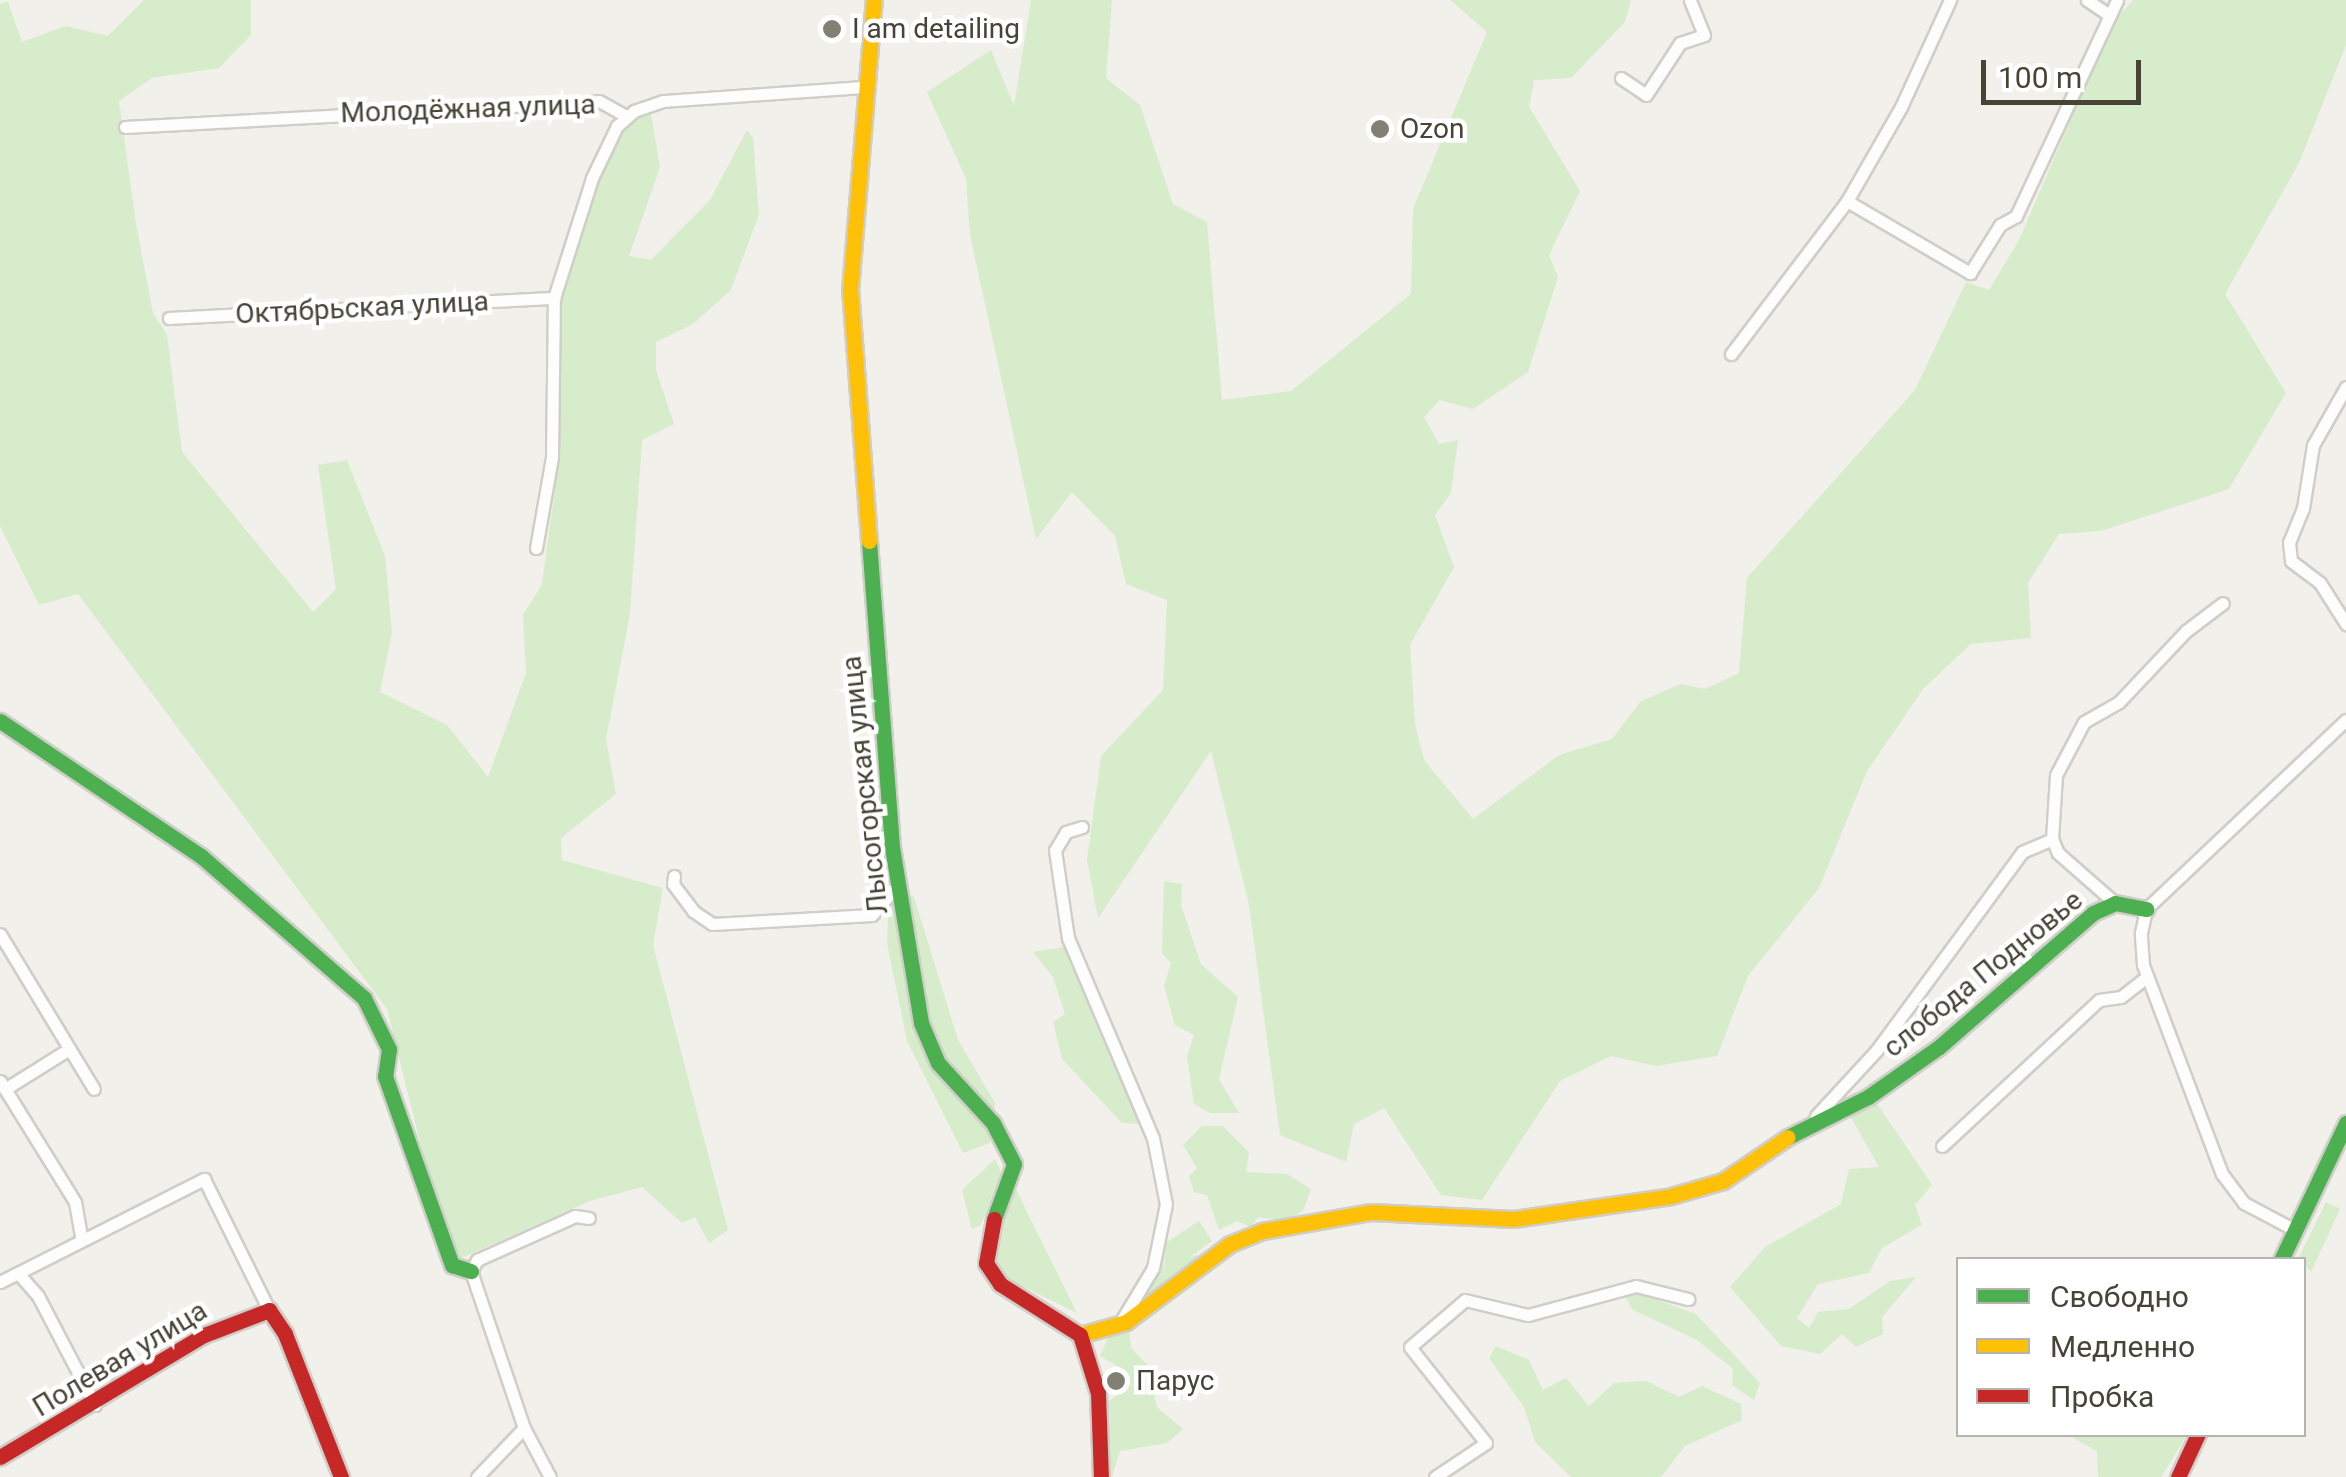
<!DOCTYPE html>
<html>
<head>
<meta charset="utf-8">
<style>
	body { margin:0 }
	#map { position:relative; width:2346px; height:1477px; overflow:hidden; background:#f1f0ea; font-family:Roboto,sans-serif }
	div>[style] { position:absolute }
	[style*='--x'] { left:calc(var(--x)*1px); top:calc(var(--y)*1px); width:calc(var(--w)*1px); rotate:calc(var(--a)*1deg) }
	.green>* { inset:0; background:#d7ecca }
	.roads { filter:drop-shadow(2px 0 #cfcec8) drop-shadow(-2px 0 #cfcec8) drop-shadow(0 2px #cfcec8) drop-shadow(0 -2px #cfcec8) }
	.street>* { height:11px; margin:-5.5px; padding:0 5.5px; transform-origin:5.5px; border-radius:5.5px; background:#fdfdfc }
	.fast>* { height:15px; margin:-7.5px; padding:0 7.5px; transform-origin:7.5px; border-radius:7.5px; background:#4caf50 }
	.slow>* { height:15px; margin:-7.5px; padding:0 7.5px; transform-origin:7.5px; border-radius:7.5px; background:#ffc107 }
	.jam>* { height:15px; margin:-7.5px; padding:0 7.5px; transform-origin:7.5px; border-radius:7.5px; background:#c62828 }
	.dots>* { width:28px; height:28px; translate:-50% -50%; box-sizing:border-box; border:5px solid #fff; border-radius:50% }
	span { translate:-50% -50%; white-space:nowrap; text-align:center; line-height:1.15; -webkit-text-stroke:9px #fff; paint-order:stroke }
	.poi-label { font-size:28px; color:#474436 }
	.left { translate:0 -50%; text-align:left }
	.street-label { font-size:28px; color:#474436 }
	.legend { position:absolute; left:1956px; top:1257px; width:350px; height:180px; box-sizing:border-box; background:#fff; border:2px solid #b5b4af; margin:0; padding:12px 18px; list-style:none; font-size:30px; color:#474436 }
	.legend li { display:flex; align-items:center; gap:20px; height:50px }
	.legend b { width:50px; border:2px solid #b5b4af }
	.scale { position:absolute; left:1981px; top:60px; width:160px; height:45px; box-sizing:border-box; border:5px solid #474436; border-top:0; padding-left:12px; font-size:30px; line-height:35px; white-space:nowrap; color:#474436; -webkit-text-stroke:8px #fff; paint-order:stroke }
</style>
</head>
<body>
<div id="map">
	<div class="green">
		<i style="clip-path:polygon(144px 0,251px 0,251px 35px,219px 68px,152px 78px,119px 101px,136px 224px,153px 313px,167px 335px,182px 452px,313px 612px,336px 589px,318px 465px,347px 460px,385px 556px,392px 633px,380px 692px,447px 725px,488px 777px,526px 673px,523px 615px,542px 584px,560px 451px,559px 297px,596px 182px,630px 116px,650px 108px,660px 167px,629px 256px,651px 260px,710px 200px,747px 130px,753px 138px,759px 214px,731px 290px,693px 324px,656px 342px,656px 370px,674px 424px,642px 440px,630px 614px,606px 739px,616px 794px,561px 838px,562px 860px,663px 888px,653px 945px,728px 1230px,709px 1243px,695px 1217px,682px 1223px,642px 1187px,590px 1201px,450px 1263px,387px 1009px,78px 594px,39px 605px,0 526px,0 4px,8px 2px,22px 42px,66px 26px,108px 36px)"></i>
		<i style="clip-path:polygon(1031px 0,1112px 0,1106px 78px,1140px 105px,1173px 204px,1207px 222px,1222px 400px,1291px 391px,1411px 294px,1413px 209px,1487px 32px,1450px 0,1631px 0,1625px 22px,1571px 78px,1534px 80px,1529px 107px,1580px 191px,1549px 255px,1558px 277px,1528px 372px,1473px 409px,1440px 400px,1424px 417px,1439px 444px,1458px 440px,1451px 493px,1435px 515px,1454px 567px,1410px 645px,1415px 724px,1424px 760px,1473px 819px,1559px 755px,1612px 739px,1641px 701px,1681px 684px,1705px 689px,1739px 673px,1747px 578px,1915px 390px,1966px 282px,1989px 290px,2019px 240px,2112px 23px,2133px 0,2346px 0,2346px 45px,2299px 163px,2225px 294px,2286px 393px,2229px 489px,2101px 531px,2059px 534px,2028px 583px,2031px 638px,1971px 644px,1923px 689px,1867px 771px,1819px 888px,1748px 976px,1717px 1056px,1656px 1066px,1611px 1056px,1560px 1081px,1482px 1200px,1441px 1195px,1384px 1108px,1354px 1124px,1346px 1162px,1280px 1135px,1249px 905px,1211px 751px,1098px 918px,1087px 860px,1101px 756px,1163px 690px,1167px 600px,1126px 584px,1115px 536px,1072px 492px,1036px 539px,970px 235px,966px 179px,927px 92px,991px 50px,1014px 106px)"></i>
		<i style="clip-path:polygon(1164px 881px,1182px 884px,1181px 905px,1201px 964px,1238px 997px,1219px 1079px,1239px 1113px,1210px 1113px,1194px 1104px,1187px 1057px,1194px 1035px,1175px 1025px,1164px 986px,1171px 963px,1162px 953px)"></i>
		<i style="clip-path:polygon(903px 891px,914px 897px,958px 1040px,995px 1103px,993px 1116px,945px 1060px,926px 1022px)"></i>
		<i style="clip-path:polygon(889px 898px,896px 901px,923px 1044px,988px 1130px,990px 1143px,963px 1153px,907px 1041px,887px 943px)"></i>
		<i style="clip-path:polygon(1064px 947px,1105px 1046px,1141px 1124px,1122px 1123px,1062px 1059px,1053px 1022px,1065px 1014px,1053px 977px,1033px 952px)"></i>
		<i style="clip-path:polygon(1874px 1099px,1932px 1185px,1915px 1205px,1922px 1225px,1882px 1248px,1869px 1273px,1818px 1284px,1797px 1318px,1809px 1328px,1818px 1312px,1849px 1309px,1890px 1281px,1916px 1277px,1882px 1317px,1883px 1334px,1856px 1347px,1842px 1334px,1820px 1354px,1781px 1346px,1730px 1287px,1765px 1247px,1841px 1204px,1849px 1169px,1879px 1167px,1848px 1112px)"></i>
		<i style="clip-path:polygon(1202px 1126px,1223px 1126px,1249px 1152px,1246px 1172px,1287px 1174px,1311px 1189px,1303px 1211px,1287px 1221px,1258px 1217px,1251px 1227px,1237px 1221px,1219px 1230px,1207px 1195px,1194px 1192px,1189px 1176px,1197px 1168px,1183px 1145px)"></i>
		<i style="clip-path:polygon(995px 1159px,1001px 1172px,981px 1225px,972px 1229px,962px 1190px)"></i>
		<i style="clip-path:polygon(1014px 1184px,1025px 1208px,1077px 1313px,1008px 1279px,994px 1255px)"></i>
		<i style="clip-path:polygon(2326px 1202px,2340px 1209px,2311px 1272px,2298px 1259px)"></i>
		<i style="clip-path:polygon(1199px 1221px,1212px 1241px,1190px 1257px,1197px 1255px,1197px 1261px,1127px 1312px,1163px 1257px,1165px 1278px,1164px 1244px)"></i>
		<i style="clip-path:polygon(1633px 1291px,1696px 1314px,1760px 1383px,1754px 1400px,1732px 1385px,1733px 1369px,1697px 1340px,1633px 1310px,1626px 1298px)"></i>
		<i style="clip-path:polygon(1129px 1327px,1131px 1348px,1148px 1366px,1157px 1407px,1183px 1429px,1167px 1443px,1120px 1451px,1112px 1477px,1105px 1477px,1101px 1407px,1128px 1387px,1126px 1371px,1100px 1356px,1109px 1336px)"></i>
		<i style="clip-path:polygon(1496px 1346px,1529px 1360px,1543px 1390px,1566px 1378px,1589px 1406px,1614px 1383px,1646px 1381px,1679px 1397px,1702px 1386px,1741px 1404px,1742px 1420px,1685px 1446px,1661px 1477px,1571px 1477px,1535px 1442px,1524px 1407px,1489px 1358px)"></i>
		<i style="clip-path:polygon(2068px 1435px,2187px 1435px,2161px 1477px,2098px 1477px,2097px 1451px)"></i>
	</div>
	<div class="roads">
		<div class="street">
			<i style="--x:2087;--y:0;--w:27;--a:34"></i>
			<i style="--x:1621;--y:78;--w:30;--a:34"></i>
			<i style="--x:1646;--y:95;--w:62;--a:-56.8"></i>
			<i style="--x:1680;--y:43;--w:25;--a:-18"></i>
			<i style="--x:1704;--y:35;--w:38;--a:-112"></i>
			<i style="--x:125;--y:127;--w:475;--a:-3.1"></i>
			<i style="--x:599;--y:101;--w:31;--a:29"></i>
			<i style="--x:1847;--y:201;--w:143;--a:30.3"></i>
			<i style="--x:1970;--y:273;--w:57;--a:-58"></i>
			<i style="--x:2000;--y:225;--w:18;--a:-29"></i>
			<i style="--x:2016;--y:216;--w:238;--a:-64.9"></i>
			<i style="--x:169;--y:318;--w:386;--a:-3"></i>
			<i style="--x:1731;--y:354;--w:192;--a:-52.8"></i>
			<i style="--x:1847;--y:201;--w:108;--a:-60.1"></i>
			<i style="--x:1901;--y:107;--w:118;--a:-65.4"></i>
			<i style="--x:2346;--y:387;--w:67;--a:119.6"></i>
			<i style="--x:2313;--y:445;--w:64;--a:99"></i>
			<i style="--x:2303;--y:508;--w:37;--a:112"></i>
			<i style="--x:2289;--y:542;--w:19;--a:84"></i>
			<i style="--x:2291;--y:561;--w:36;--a:37"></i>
			<i style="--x:2320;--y:583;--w:49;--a:57.6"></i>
			<i style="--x:536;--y:548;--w:92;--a:-80"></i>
			<i style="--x:552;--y:457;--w:159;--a:-89.3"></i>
			<i style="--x:554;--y:298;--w:126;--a:-72.4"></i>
			<i style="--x:592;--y:178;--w:58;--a:-64.3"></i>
			<i style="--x:617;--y:126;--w:23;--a:-41"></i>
			<i style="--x:634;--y:111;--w:31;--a:-19"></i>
			<i style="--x:663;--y:101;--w:202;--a:-4"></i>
			<i style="--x:1082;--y:827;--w:17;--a:163"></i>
			<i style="--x:1066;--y:832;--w:21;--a:121"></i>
			<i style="--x:1055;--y:850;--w:89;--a:81.6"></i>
			<i style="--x:1068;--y:938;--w:217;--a:67"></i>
			<i style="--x:1153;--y:1138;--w:67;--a:78.9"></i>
			<i style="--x:1166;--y:1204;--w:65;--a:101.5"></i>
			<i style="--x:1153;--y:1268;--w:64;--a:121"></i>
			<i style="--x:674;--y:876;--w:8;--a:97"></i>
			<i style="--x:673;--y:884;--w:34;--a:53"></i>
			<i style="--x:693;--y:911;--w:23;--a:34"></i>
			<i style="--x:712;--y:924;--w:160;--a:-3.2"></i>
			<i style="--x:872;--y:915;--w:40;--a:-50"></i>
			<i style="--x:2115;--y:903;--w:76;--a:-138.7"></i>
			<i style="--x:2058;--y:853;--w:15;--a:-113"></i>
			<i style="--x:2052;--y:839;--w:64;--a:-86.4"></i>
			<i style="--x:2056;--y:775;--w:60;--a:-62.2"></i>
			<i style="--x:2084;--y:722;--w:40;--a:-29.7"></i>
			<i style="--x:2119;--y:702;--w:98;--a:-46.7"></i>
			<i style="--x:2186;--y:631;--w:46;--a:-37.1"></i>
			<i style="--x:0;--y:934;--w:181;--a:58.8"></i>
			<i style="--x:0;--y:1081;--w:142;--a:58.2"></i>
			<i style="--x:75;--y:1202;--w:36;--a:80"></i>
			<i style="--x:5;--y:1089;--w:75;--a:-32"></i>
			<i style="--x:1816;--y:1116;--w:88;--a:-47.3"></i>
			<i style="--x:1876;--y:1051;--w:247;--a:-53.7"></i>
			<i style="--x:2022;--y:852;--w:33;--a:-23"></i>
			<i style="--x:1942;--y:1146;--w:214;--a:-42.9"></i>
			<i style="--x:2099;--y:1000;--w:22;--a:-8"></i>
			<i style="--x:2121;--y:997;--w:33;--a:-38"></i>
			<i style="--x:2295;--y:1230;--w:58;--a:-152.1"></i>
			<i style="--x:2244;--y:1203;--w:36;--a:-127"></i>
			<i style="--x:2222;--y:1174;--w:223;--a:-110.7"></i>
			<i style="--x:2143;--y:965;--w:32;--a:-94"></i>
			<i style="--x:2141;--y:933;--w:25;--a:-78"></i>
			<i style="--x:2146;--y:909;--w:275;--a:-43.4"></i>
			<i style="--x:18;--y:1273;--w:30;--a:49"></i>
			<i style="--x:38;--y:1296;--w:123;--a:62.4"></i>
			<i style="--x:0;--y:1282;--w:229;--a:-26.8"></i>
			<i style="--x:204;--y:1179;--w:146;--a:63.6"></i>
			<i style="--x:477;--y:1477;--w:68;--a:-46.2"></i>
			<i style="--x:550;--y:1477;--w:55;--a:-118"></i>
			<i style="--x:524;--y:1428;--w:166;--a:-108.7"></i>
			<i style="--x:471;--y:1271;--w:13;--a:-61"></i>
			<i style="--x:477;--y:1260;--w:107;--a:-24.2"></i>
			<i style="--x:575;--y:1216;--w:14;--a:8"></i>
			<i style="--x:1435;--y:1477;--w:61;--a:-33.7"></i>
			<i style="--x:1486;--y:1443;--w:122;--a:-128.4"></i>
			<i style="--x:1410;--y:1347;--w:72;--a:-40.5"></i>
			<i style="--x:1465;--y:1300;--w:65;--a:13.4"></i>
			<i style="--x:1528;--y:1315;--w:112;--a:-15"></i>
			<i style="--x:1636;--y:1286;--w:54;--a:14"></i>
		</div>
		<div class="fast">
			<i style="--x:869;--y:541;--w:307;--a:85.7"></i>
			<i style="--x:892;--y:847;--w:178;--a:80.6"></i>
			<i style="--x:921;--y:1023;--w:43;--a:67"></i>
			<i style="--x:938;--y:1063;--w:81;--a:47.5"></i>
			<i style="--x:993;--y:1123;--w:46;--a:62.9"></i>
			<i style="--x:1014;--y:1164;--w:59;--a:110"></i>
			<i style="--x:0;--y:721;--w:242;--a:33.9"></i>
			<i style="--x:201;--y:856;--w:216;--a:41.1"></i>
			<i style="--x:364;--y:998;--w:57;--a:63.9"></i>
			<i style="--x:389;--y:1049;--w:27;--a:98"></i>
			<i style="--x:385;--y:1076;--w:201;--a:70.5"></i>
			<i style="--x:452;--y:1265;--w:20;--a:18"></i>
			<i style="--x:1788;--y:1137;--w:89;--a:-26.6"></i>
			<i style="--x:1868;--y:1097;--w:87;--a:-35.2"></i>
			<i style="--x:1939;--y:1047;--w:204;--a:-41"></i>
			<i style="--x:2093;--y:913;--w:24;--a:-24"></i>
			<i style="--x:2115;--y:903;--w:32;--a:11"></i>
			<i style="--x:2281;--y:1260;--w:152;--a:-64.6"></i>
		</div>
		<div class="slow">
			<i style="--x:869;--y:541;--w:252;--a:-94.3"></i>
			<i style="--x:850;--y:290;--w:291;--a:-85.3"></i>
			<i style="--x:1080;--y:1335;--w:48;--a:-15.8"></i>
			<i style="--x:1126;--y:1322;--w:130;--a:-36.9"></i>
			<i style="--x:1230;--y:1244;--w:35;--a:-22"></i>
			<i style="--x:1262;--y:1231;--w:111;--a:-9.9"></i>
			<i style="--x:1371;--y:1212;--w:143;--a:2.8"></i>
			<i style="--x:1514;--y:1219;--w:159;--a:-8.3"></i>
			<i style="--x:1671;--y:1196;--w:54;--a:-16.1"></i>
			<i style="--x:1723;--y:1181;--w:78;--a:-34.1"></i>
		</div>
		<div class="jam">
			<i style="--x:994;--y:1219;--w:45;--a:100.3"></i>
			<i style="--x:986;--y:1263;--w:25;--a:56"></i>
			<i style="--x:1000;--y:1284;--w:95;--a:32.5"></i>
			<i style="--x:1080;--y:1335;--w:61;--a:72.8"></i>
			<i style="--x:1098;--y:1393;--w:84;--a:88"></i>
			<i style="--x:0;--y:1457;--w:238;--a:-30.9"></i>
			<i style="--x:204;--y:1335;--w:70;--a:-21"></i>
			<i style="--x:269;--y:1310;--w:29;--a:56"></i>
			<i style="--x:285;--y:1334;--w:154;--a:68.6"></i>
			<i style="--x:2178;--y:1477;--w:47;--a:-65.1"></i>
		</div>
	</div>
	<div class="dots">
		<i style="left:832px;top:29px;background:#828075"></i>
		<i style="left:1380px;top:129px;background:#828075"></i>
		<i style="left:1116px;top:1381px;background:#828075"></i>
	</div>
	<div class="poi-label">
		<span class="left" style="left:852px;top:29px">I am detailing</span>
		<span class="left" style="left:1400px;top:129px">Ozon</span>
		<span class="left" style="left:1136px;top:1381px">Парус</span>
	</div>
	<div class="street-label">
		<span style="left:468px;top:109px;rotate:-2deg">Молодёжная улица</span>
		<span style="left:362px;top:308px;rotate:-3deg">Октябрьская улица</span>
		<span style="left:865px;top:785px;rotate:-96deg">Лысогорская улица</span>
		<span style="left:1983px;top:974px;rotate:-39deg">слобода Подновье</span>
		<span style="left:120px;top:1359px;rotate:-31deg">Полевая улица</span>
	</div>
	<ul class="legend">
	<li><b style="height:12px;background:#4caf50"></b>Свободно</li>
	<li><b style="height:12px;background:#ffc107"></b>Медленно</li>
	<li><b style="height:12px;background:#c62828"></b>Пробка</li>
	</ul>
	<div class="scale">100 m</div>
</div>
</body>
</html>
